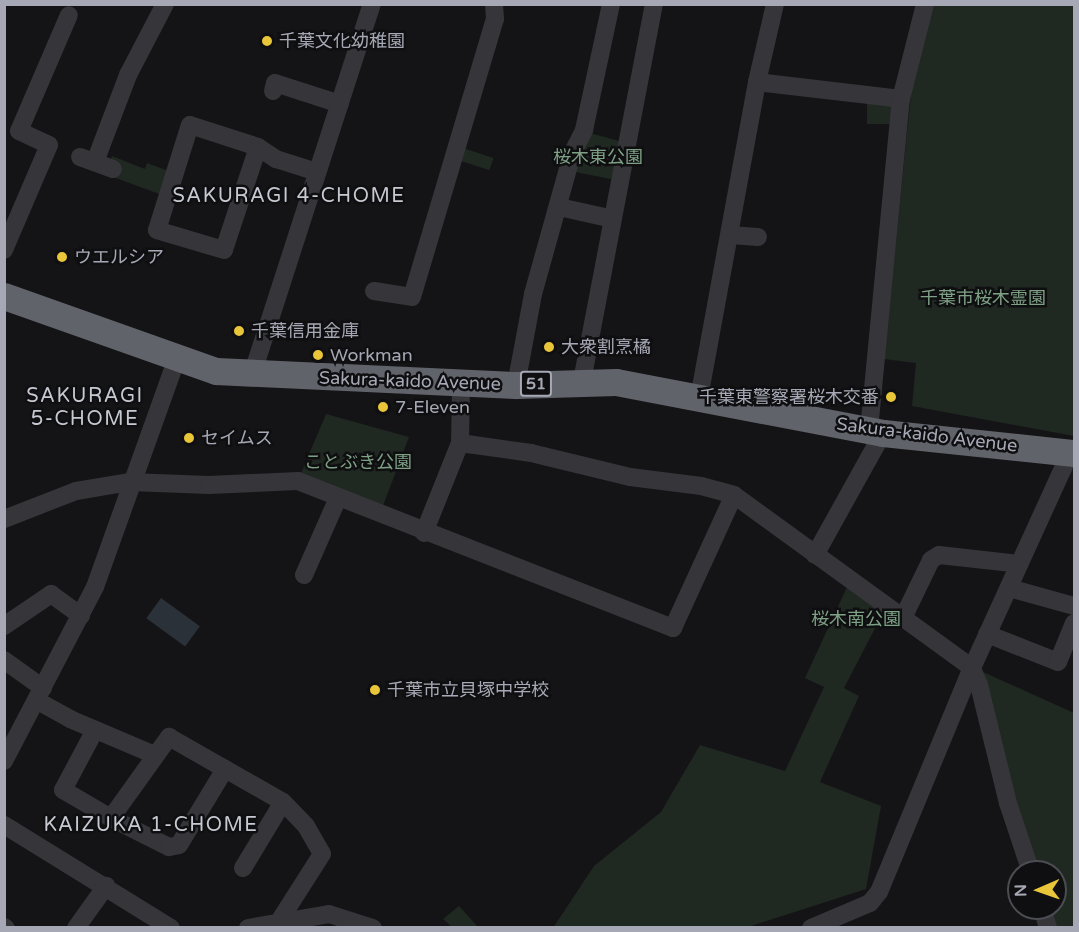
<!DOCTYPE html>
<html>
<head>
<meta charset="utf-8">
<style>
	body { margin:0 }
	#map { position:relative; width:1079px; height:932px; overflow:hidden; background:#141416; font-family:"Varela Round","Noto Sans JP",sans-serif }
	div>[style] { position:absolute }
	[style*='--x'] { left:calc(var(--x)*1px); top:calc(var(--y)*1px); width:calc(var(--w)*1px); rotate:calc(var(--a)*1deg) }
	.green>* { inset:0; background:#202822; transform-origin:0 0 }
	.water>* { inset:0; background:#2b3139; transform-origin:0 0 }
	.minor>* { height:18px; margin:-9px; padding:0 9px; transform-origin:9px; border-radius:9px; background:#35353a }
	.highway>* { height:27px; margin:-13.5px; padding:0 13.5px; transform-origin:13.5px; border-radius:13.5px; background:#61636b }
	.dots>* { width:16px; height:16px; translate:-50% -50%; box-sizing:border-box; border:3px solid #0f0f11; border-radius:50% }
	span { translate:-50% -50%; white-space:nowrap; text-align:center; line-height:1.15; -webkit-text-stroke:5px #0f0f11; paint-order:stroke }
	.shield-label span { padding:2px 4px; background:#0f0f11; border:2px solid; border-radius:4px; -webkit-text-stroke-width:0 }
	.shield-label { font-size:16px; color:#a6a9b5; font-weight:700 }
	.poi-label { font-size:18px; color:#a6a9b5 }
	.left { translate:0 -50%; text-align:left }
	.right { translate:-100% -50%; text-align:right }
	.park-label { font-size:18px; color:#7ea085 }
	.street-label { font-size:18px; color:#a6a9b5 }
	.neighbourhood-label { font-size:20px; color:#c7c9d2; letter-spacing:1.5px }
	.frame { position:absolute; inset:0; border:6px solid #a6a9b5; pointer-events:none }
	.north { position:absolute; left:1007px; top:860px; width:60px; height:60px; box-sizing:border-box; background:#0f0f11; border:2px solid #4b4d53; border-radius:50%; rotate:268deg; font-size:16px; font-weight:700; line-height:24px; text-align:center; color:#a6a9b5 }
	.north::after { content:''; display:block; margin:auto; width:21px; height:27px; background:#e9c539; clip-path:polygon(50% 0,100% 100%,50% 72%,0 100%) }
</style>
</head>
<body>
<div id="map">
	<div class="green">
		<i style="clip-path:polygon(930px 5px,1074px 5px,1074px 436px,912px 406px,916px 363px,884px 359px,913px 74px)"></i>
		<i style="clip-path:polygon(867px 100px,892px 102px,896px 124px,867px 124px)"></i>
		<i style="clip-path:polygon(586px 132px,623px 142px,616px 180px,570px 171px)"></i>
		<i style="left:463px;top:148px;width:32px;height:13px;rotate:18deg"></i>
		<i style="clip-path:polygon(112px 156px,145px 169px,147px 163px,171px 172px,162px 195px,105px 174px)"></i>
		<i style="clip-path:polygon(326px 414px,409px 437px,381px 511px,299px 478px)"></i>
		<i style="clip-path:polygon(848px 585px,885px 609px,844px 688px,859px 696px,820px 782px,881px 806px,866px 889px,748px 927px,553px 928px,594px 866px,661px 812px,700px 745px,785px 771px,824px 687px,805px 678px)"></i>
		<i style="clip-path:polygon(983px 672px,1074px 713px,1074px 927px,1053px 927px,1046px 908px,1055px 908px,1055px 872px,1035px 872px)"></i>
		<i style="clip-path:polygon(459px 906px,477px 926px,475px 927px,452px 927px,443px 919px)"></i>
	</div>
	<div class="water">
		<i style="left:161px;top:598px;width:48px;height:25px;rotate:36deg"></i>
	</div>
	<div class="minor">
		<i style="--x:757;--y:82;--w:145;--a:6.7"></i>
		<i style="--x:273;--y:91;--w:8;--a:-76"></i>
		<i style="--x:275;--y:83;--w:68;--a:17.9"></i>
		<i style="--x:258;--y:147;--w:108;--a:108.3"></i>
		<i style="--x:224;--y:250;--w:70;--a:-163.4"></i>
		<i style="--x:157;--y:230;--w:110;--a:-72.6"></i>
		<i style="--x:190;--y:125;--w:71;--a:17.9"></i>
		<i style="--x:258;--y:147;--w:22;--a:34"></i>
		<i style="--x:276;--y:159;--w:43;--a:17.6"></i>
		<i style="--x:80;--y:157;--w:35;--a:20"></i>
		<i style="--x:95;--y:162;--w:93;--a:-69.2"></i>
		<i style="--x:128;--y:75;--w:80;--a:-62.5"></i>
		<i style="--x:559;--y:207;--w:55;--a:12.5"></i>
		<i style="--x:730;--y:235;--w:28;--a:4"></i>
		<i style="--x:4;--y:250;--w:114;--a:-66.8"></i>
		<i style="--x:49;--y:145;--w:33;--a:-155"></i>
		<i style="--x:19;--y:131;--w:126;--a:-66.7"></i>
		<i style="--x:374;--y:291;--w:38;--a:9"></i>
		<i style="--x:412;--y:297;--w:290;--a:-73.4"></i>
		<i style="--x:495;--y:19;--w:15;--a:-94"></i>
		<i style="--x:252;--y:375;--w:390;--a:-72.1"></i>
		<i style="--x:582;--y:381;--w:384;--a:-79.2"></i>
		<i style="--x:516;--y:385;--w:93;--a:-79.4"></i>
		<i style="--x:533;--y:294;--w:145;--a:-74.4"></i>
		<i style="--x:572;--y:154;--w:27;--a:-63"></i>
		<i style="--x:584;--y:130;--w:129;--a:-77.9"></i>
		<i style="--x:699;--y:398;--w:321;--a:-79.6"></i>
		<i style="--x:757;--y:82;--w:80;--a:-77"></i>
		<i style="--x:869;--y:430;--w:333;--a:-84.5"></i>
		<i style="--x:901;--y:99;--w:98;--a:-75.8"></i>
		<i style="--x:460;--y:443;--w:72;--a:8"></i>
		<i style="--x:531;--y:453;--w:102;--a:13.6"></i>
		<i style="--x:630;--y:477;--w:72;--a:7.2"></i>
		<i style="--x:701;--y:486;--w:34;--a:15"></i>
		<i style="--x:734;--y:495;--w:294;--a:36"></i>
		<i style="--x:972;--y:668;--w:18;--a:68"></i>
		<i style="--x:979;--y:685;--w:122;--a:76.2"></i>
		<i style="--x:1008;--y:803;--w:73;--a:71.6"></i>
		<i style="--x:4;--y:519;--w:77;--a:-21.3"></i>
		<i style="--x:76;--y:491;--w:55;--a:-9.5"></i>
		<i style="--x:130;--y:482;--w:79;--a:2.2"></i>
		<i style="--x:209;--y:485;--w:89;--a:-2.6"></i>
		<i style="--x:298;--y:481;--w:403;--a:21.4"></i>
		<i style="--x:673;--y:628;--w:146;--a:-65.4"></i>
		<i style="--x:424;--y:533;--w:97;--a:-68.2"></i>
		<i style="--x:460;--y:443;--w:60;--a:-89"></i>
		<i style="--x:815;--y:555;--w:140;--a:-60.9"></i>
		<i style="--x:304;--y:575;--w:84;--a:-66.2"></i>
		<i style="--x:1009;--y:588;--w:67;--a:15.5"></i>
		<i style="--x:903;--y:618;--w:64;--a:-64.2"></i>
		<i style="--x:931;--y:560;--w:9;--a:-32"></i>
		<i style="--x:939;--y:555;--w:81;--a:6.3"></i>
		<i style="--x:4;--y:626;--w:57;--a:-34.2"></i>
		<i style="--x:51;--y:594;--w:37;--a:36"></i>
		<i style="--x:987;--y:634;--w:76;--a:21.5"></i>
		<i style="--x:1058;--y:662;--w:42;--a:-67.7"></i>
		<i style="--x:4;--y:660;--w:48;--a:35.7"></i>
		<i style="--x:36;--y:700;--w:39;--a:29"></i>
		<i style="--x:70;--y:719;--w:92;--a:23"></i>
		<i style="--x:95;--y:730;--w:68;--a:118.1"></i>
		<i style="--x:63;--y:790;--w:56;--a:30.3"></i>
		<i style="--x:111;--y:818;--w:100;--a:-54.4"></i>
		<i style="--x:169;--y:737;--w:131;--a:29.7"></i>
		<i style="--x:283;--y:802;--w:33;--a:46"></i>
		<i style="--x:306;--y:826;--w:32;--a:60"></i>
		<i style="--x:322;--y:854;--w:78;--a:122.5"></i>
		<i style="--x:4;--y:761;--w:196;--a:-62.4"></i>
		<i style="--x:95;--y:587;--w:243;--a:-70.3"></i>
		<i style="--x:111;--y:818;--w:65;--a:26.6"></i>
		<i style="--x:169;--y:847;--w:10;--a:-11"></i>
		<i style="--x:179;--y:845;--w:89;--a:-58.8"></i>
		<i style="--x:4;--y:825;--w:196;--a:31.7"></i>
		<i style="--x:243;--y:868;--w:77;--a:-58.8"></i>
		<i style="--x:1042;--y:908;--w:21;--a:73"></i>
		<i style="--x:4;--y:927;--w:2;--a:27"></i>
		<i style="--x:76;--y:928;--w:52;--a:-54.5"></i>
		<i style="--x:248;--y:928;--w:82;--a:-9.8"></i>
		<i style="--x:329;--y:914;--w:46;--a:17.7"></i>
		<i style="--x:811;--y:928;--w:64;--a:-23"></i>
		<i style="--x:870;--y:903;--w:14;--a:-51"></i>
		<i style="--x:879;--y:892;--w:243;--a:-67.5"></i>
		<i style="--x:972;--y:668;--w:236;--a:-65.5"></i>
	</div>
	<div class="highway">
		<i style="--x:4;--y:296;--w:225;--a:19.5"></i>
		<i style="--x:216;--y:371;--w:300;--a:2.7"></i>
		<i style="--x:516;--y:385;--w:100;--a:-1.7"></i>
		<i style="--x:616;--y:382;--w:272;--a:10.8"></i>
		<i style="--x:883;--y:433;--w:192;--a:6"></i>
	</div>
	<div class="dots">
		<i style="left:267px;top:41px;background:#e9c539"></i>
		<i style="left:62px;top:257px;background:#e9c539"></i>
		<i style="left:239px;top:331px;background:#e9c539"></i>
		<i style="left:549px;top:347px;background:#e9c539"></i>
		<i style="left:318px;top:355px;background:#e9c539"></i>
		<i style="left:891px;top:397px;background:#e9c539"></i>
		<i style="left:383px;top:407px;background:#e9c539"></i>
		<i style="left:189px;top:438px;background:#e9c539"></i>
		<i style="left:375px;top:690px;background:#e9c539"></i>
	</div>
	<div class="shield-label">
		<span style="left:536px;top:384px">51</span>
	</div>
	<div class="poi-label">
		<span class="left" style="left:279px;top:41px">千葉文化幼稚園</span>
		<span class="left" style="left:74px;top:257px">ウエルシア</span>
		<span class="left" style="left:251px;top:331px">千葉信用金庫</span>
		<span class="left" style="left:561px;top:347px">大衆割烹橘</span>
		<span class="left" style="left:330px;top:355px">Workman</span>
		<span class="right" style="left:879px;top:397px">千葉東警察署桜木交番</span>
		<span class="left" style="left:395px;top:407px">7-Eleven</span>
		<span class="left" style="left:201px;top:438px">セイムス</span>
		<span class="left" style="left:387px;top:690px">千葉市立貝塚中学校</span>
	</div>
	<div class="park-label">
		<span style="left:598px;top:157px">桜木東公園</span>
		<span style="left:983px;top:298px">千葉市桜木霊園</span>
		<span style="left:358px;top:462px">ことぶき公園</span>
		<span style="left:856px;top:619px">桜木南公園</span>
	</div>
	<div class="street-label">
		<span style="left:410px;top:381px;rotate:2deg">Sakura-kaido Avenue</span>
		<span style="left:927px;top:435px;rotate:7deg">Sakura-kaido Avenue</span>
	</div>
	<div class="neighbourhood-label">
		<span style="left:289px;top:196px">SAKURAGI 4-CHOME</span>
		<span style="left:85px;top:408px">SAKURAGI<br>5-CHOME</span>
		<span style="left:151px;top:825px">KAIZUKA 1-CHOME</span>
	</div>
	<div class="frame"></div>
	<div class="north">N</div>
</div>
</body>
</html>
